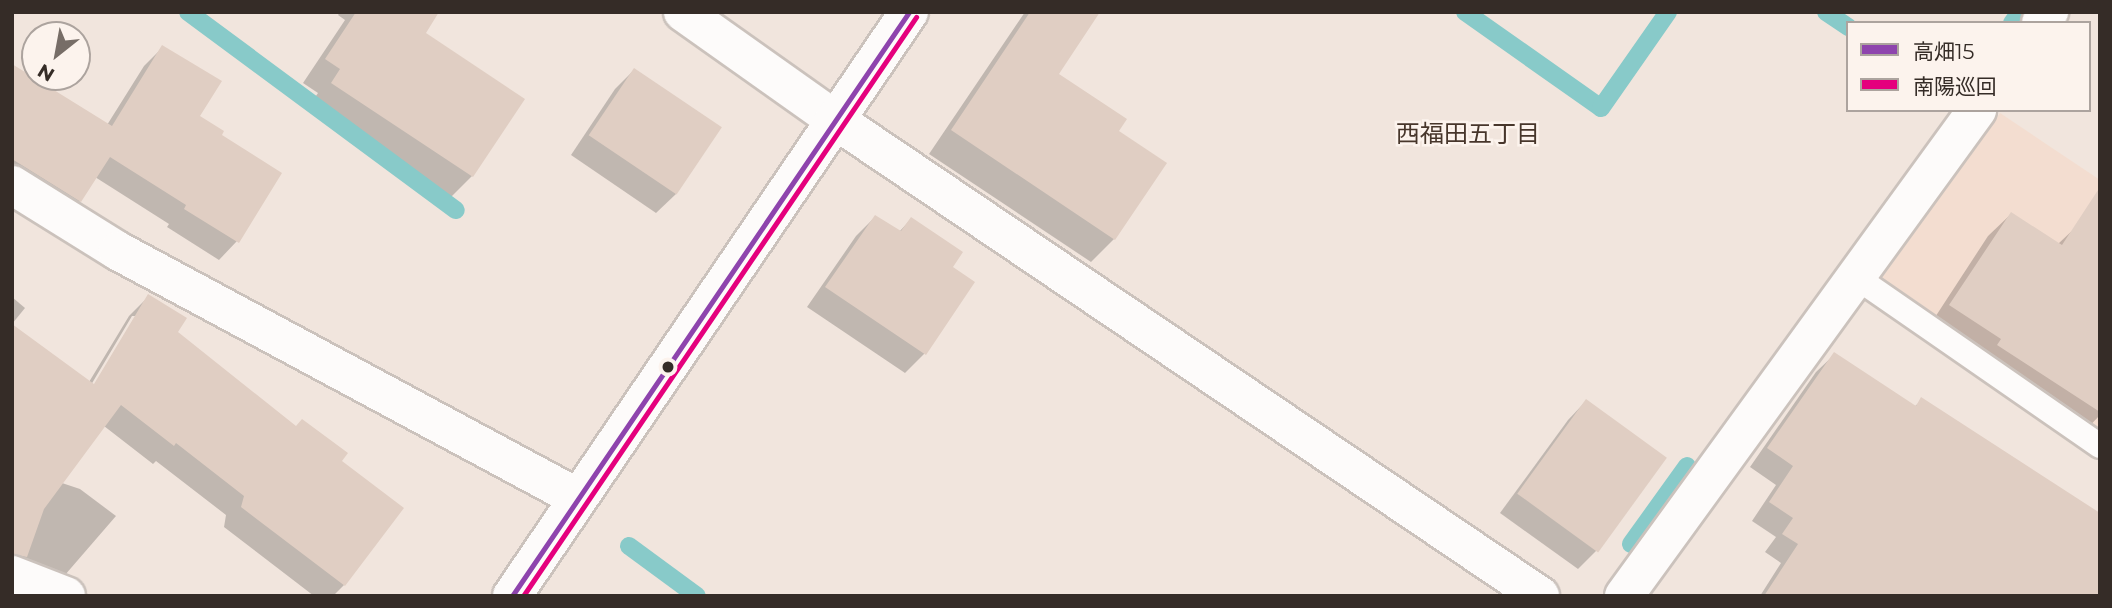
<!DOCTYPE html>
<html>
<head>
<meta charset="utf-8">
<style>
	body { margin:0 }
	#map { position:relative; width:2112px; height:608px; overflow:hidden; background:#f1e5dd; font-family:Montserrat,"Noto Sans JP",sans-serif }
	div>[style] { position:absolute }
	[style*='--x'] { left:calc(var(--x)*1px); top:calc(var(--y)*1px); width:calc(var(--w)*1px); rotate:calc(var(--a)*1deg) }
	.built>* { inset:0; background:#f3ddd0 }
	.shadow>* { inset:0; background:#0003 }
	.stream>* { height:18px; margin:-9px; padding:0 9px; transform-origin:9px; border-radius:9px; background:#88cac9 }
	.building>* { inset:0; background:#e0cec3; transform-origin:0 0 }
	.roads { filter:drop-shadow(2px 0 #cbc2bc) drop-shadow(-2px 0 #cbc2bc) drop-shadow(0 2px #cbc2bc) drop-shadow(0 -2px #cbc2bc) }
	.service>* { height:24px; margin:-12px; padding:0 12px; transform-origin:12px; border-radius:12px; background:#fdfbfa }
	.minor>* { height:38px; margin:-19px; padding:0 19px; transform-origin:19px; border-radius:19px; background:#fdfbfa }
	.secondary>* { height:38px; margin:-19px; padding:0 19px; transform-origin:19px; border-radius:19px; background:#fdfbfa }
	.bus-1>* { height:5px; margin:-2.5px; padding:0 2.5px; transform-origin:2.5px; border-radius:2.5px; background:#8e44ad }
	.bus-2>* { height:5px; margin:-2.5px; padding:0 2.5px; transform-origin:2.5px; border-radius:2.5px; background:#e5007d }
	.dots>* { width:19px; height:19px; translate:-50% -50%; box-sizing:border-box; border:4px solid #fcf3ed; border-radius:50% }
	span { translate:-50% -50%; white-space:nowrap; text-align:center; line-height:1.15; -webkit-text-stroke:5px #fcf3ed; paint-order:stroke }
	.neighbourhood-label { font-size:24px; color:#47362b }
	.frame { position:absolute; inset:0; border:14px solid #352c27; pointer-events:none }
	.legend { position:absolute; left:1846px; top:21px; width:245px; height:91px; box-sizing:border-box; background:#fcf3ed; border:2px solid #aca39e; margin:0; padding:9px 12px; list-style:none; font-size:21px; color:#352c27 }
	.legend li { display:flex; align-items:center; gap:14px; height:35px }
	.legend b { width:35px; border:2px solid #aca39e }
	.north { position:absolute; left:21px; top:21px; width:70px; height:70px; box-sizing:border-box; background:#fcf3ed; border:2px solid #aca39e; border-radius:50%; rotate:211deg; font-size:19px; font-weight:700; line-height:28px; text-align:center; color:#352c27 }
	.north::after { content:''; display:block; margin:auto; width:24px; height:32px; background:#776d67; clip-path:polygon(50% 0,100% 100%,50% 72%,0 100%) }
</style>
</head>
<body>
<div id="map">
	<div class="built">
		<i style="clip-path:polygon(2000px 113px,2100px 180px,2100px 433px,1881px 279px)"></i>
	</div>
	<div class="shadow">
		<i style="clip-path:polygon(340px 12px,437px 12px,423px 33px,472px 176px,449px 199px,309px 106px,318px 93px,303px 83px,345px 20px,338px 15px)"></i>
		<i style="clip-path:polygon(1025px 12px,1098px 12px,1057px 74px,1117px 131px,1165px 163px,1114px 239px,1091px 262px,929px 154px)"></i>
		<i style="clip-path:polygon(162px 48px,197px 117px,219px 136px,237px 241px,219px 260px,167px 227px,169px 224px,95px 177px,80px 201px,62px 220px,12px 189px,12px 82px,107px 125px,144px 66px)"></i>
		<i style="clip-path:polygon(634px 70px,676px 194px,656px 213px,571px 155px,615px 89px)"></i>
		<i style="clip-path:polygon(2011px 214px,2058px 244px,2075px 228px,2100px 244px,2100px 415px,2080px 436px,1928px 328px,1988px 236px)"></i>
		<i style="clip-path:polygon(875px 217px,899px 232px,911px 219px,950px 267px,972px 283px,924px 354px,905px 373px,807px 307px,856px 236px)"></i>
		<i style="clip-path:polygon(12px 297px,25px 308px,12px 324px)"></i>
		<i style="clip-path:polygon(evenodd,148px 297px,176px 332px,339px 461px,344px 585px,333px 596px,314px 596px,224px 527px,226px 515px,156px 461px,153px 464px,104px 426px,59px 482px,80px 489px,116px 516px,52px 590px,12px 577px,12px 465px,89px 382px,129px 316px,148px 297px,132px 316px,137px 316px,91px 392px,88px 390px,132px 316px)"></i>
		<i style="clip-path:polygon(1835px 354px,1914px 407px,1922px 400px,2100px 596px,1760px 596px,1781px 563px,1765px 552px,1776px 537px,1752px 521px,1776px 485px,1750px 467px,1816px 372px)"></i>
		<i style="clip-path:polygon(1586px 401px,1664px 459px,1596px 551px,1578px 569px,1500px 513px,1568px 420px)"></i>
	</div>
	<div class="stream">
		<i style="--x:188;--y:12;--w:333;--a:36.5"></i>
		<i style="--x:1465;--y:12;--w:166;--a:35.2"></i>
		<i style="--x:1601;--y:108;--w:117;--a:-55.1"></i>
		<i style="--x:1826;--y:12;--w:27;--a:34"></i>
		<i style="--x:2012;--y:23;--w:14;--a:-54"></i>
		<i style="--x:1631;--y:544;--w:96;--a:-54.3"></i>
		<i style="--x:629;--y:546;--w:84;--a:36.3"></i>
	</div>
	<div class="building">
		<i style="clip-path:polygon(356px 12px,439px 12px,426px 33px,525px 99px,473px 177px,331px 83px,340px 69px,325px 59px)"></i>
		<i style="clip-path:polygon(1030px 12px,1100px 12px,1059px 74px,1127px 119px,1119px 131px,1167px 163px,1115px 240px,951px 130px)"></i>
		<i style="clip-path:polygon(162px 45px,222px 81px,200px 116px,224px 131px,222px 135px,282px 173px,239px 243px,184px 209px,186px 205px,110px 157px,81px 202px,12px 159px,12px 64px,112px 126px)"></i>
		<i style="left:634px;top:68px;width:106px;height:81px;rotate:34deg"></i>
		<i style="clip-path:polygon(2100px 187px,2100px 412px,1997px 345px,2001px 339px,1949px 305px,2011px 212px,2062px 245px)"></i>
		<i style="clip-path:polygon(875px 215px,901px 231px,911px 217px,963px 252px,953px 267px,975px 282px,926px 355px,825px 287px)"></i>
		<i style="clip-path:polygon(148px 294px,187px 318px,178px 332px,296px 426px,302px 419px,348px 453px,342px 461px,404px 508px,345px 586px,241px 507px,244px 496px,176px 443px,174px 446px,121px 405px,44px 509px,27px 557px,12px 554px,12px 324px,94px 384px)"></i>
		<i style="clip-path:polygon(1834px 352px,1916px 406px,1921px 397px,2100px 513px,2100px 596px,1764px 596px,1798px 544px,1782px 534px,1793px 518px,1769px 502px,1793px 466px,1767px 448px)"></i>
		<i style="left:1586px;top:399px;width:100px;height:117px;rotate:36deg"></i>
	</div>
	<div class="roads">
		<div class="service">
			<i style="--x:1856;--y:277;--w:297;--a:34.7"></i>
		</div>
		<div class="minor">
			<i style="--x:683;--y:12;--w:185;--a:35.3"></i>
			<i style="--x:834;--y:119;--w:852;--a:34.04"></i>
			<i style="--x:2041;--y:23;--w:14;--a:-54"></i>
			<i style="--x:12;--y:185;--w:125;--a:31.9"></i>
			<i style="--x:118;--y:251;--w:522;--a:28.23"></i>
			<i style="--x:1624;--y:596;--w:601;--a:-54.01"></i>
		</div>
		<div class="secondary">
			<i style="--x:12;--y:575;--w:58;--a:21.3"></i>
			<i style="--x:512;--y:596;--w:706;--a:-55.79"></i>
		</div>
	</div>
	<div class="bus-1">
		<i style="--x:512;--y:596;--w:706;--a:-55.79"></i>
	</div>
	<div class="bus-2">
		<i style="--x:523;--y:596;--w:700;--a:-55.83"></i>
	</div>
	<div class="dots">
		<i style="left:668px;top:367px;background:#352c27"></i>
	</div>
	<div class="neighbourhood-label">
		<span style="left:1468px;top:134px">西福田五丁目</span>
	</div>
	<div class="frame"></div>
	<ul class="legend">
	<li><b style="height:9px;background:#8e44ad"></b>高畑15</li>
	<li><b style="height:9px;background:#e5007d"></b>南陽巡回</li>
	</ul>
	<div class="north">N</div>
</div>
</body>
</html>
